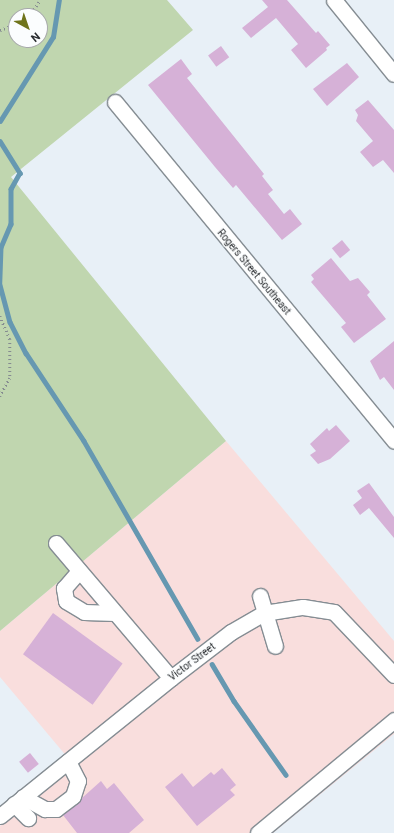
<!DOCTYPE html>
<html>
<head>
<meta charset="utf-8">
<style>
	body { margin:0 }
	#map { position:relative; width:394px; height:833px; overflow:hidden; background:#e8f0f7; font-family:Roboto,sans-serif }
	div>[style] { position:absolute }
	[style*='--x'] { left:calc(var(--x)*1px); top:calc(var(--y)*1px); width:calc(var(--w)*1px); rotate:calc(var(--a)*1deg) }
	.commercial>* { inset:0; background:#f9dedd }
	.green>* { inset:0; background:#c0d6af }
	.stream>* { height:4.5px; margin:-2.25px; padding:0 2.25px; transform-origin:2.25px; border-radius:2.25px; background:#6698b1 }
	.building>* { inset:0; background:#d6b1d7; transform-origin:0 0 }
	.path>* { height:2.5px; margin-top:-1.25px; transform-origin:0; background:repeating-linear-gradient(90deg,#858b90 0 1px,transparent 0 4px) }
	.roads { filter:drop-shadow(1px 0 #858d93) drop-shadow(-1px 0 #858d93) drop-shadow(0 1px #858d93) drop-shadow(0 -1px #858d93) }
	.minor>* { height:15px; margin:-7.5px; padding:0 7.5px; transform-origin:7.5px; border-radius:7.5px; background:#fff }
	span { translate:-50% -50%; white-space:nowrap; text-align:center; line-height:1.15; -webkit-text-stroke:3px #fbfdfe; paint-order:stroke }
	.street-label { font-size:10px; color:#292c2f }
	.north { position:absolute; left:8px; top:8px; width:40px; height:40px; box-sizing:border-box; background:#fbfdfe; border:1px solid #a7a9ab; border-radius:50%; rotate:140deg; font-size:11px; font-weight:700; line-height:16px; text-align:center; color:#292c2f }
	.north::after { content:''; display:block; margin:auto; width:14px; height:18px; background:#6f741b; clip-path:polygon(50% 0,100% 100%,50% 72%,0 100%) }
</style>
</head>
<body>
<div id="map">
	<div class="commercial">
		<i style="clip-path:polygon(226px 441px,394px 641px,394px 734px,273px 833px,0 833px,0 826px,73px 764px,0 677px,0 631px)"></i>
	</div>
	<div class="green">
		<i style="clip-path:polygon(evenodd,0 0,167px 0,193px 30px,11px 177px,226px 441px,0 631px,0 0,16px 16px,40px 16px,40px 40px,16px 40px,16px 16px)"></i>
	</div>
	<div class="stream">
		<i style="--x:0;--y:121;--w:99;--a:-57.8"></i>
		<i style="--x:53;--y:37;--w:37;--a:-81"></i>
		<i style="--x:0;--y:141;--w:38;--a:58"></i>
		<i style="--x:20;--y:173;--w:18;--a:119"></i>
		<i style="--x:11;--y:189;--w:35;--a:90"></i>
		<i style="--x:11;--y:224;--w:25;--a:113"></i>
		<i style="--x:1;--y:247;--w:38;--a:92"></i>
		<i style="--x:0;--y:285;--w:38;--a:75"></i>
		<i style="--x:10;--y:322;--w:35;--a:63"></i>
		<i style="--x:26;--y:353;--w:105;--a:56.6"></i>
		<i style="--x:84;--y:441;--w:228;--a:60.1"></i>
		<i style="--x:212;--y:664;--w:43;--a:59.3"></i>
		<i style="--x:234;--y:701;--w:90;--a:54.9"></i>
	</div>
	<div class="building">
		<i style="clip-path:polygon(262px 0,287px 0,316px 33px,318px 31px,330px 45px,326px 48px,327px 50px,306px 68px,291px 50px,298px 44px,276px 18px,251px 38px,242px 28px,268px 7px)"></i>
		<i style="left:221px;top:46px;width:14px;height:16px;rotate:54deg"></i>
		<i style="clip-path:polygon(181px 59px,192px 74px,187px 78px,264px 174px,262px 176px,273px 190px,268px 194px,284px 214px,290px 209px,302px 224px,282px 240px,236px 185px,233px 188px,215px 167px,148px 85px)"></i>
		<i style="clip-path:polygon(347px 63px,359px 77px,327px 106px,313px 89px)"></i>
		<i style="clip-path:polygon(368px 100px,394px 130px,394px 173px,383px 160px,373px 167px,360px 152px,373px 141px,356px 121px,358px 115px,355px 110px)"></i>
		<i style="left:342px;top:240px;width:13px;height:13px;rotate:51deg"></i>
		<i style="clip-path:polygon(331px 258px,350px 281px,358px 278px,370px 292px,367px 295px,386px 319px,354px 343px,341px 327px,346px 323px,311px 282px,314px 279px,311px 275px)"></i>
		<i style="clip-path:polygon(394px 341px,394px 390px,384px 377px,380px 380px,370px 361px)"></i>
		<i style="clip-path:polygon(336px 425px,350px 441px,330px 459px,318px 464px,310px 455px,316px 451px,310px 444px,327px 428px,329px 431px)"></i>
		<i style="clip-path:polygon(369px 483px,394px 517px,394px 538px,369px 508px,360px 515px,353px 505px,362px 498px,357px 491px)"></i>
		<i style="left:53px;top:613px;width:86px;height:51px;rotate:36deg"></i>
		<i style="left:30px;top:753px;width:14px;height:14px;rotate:51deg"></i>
		<i style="clip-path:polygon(222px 768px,236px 785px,230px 790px,235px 795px,197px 826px,165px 787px,182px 773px,193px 787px,211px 772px,214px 775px)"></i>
		<i style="clip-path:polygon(101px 781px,107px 789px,114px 783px,144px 820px,129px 833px,77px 833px,63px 815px)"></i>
	</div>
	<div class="path">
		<i style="--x:29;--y:16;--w:19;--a:-55"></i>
		<i style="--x:0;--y:30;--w:17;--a:-21"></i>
		<i style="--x:0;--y:316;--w:25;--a:67"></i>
		<i style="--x:10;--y:339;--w:39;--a:90"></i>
		<i style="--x:10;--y:378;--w:21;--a:119"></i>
	</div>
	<div class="roads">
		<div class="minor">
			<i style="--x:334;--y:0;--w:95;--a:51"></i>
			<i style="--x:115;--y:102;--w:439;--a:50.5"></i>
			<i style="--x:56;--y:543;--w:177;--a:49.6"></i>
			<i style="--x:79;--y:571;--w:23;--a:131"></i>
			<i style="--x:64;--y:588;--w:13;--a:81"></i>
			<i style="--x:66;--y:601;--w:21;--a:31"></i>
			<i style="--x:84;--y:612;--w:31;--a:2"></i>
			<i style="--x:260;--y:596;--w:52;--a:73.3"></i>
			<i style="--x:23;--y:797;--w:25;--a:29"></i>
			<i style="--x:45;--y:809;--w:11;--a:0"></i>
			<i style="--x:56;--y:809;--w:21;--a:-37"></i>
			<i style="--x:73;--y:796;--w:16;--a:-72"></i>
			<i style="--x:78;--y:781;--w:22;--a:-117"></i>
			<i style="--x:14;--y:804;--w:20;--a:45"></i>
			<i style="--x:0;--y:816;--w:220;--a:-38.9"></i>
			<i style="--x:171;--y:678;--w:76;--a:-37.5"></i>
			<i style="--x:231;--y:632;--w:38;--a:-30"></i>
			<i style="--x:264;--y:613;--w:39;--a:-9"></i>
			<i style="--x:303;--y:607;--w:31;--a:9"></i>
			<i style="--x:334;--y:612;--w:87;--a:46.4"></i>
			<i style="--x:258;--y:833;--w:177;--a:-39.7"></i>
		</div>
	</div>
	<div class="street-label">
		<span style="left:254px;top:272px;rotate:50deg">Rogers Street Southeast</span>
		<span style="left:192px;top:662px;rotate:-37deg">Victor Street</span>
	</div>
	<div class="north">N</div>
</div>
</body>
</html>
